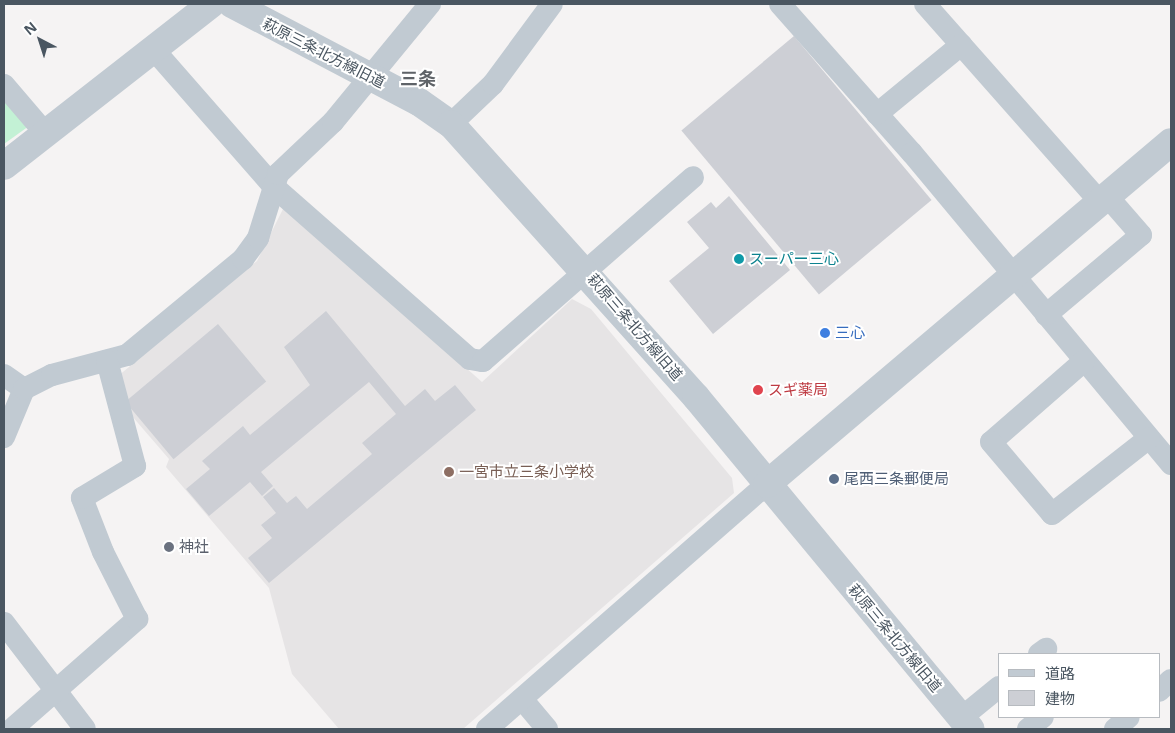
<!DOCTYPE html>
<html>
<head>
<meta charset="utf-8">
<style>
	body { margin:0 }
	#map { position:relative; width:1175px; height:733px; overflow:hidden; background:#f5f3f3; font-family:"Noto Sans","Noto Sans JP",sans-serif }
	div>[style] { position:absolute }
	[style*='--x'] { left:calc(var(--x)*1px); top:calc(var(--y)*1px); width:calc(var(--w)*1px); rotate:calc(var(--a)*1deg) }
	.education>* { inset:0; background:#e6e4e5 }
	.green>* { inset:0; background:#c3f1d5 }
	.building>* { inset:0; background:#cdcfd5; transform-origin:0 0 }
	.minor>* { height:22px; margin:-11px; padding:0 11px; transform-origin:11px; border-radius:11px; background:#c1cad2 }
	.tertiary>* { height:28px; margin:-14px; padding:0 14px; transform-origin:14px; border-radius:14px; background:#c1cad2 }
	.dots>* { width:14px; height:14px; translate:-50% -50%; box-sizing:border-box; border:2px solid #fff; border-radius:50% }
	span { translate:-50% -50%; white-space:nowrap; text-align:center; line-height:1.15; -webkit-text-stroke:4px #fff; paint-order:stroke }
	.street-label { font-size:15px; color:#4a5661 }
	.culture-label { font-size:15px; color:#0d838f }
	.left { translate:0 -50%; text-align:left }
	.shop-label { font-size:15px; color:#366cbe }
	.health-label { font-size:15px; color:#be3a42 }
	.education-label { font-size:15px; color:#785e54 }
	.service-label { font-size:15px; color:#4e5e75 }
	.worship-label { font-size:15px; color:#5b616d }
	.quarter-label { font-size:18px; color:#5f6368; font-weight:700 }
	.frame { position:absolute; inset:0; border:5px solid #4a5661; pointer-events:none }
	.legend { position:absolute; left:998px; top:653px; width:162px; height:65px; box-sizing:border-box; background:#fff; border:1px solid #b7bbc0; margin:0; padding:6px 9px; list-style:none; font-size:15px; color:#4a5661 }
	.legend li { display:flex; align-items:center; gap:10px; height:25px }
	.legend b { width:25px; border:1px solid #b7bbc0 }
	.north { position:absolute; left:15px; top:15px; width:50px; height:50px; -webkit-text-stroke:4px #fff; paint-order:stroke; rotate:320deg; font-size:14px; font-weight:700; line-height:20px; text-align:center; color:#4a5661 }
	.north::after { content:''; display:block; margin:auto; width:18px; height:22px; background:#4a5661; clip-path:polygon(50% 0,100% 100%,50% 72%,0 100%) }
</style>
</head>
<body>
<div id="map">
	<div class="education">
		<i style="clip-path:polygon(284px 207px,482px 382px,572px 299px,591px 309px,732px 478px,734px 493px,463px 729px,339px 729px,292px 674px,269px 588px,166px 467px,169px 459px,106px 386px,257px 261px)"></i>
	</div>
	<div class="green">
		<i style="clip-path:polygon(4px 98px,29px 126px,4px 144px)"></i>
	</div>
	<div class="building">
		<i style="left:794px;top:36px;width:214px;height:147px;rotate:50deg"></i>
		<i style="clip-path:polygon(729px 196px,790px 270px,713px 334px,669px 281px,709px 248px,687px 222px,711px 202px,716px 208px)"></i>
		<i style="clip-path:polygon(326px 311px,405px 406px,425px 389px,435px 401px,455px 385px,476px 410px,269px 583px,248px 558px,272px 538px,261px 525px,276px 513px,263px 497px,274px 488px,287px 503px,296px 496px,307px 509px,372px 454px,362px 443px,396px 414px,369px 382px,261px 472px,273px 486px,262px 496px,250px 482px,209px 516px,186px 489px,210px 469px,202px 461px,243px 426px,250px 435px,310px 385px,284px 347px)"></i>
		<i style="left:218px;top:324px;width:75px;height:121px;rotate:50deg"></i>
	</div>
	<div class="minor">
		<i style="--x:780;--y:4;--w:199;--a:48.5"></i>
		<i style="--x:912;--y:153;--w:405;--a:50.2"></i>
		<i style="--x:925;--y:4;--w:266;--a:48.5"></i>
		<i style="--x:155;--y:51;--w:179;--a:48.8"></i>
		<i style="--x:273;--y:186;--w:262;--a:41.3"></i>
		<i style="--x:470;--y:359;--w:13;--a:9"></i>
		<i style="--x:483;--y:361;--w:279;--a:-41.2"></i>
		<i style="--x:4;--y:85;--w:65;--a:49.4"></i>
		<i style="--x:877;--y:114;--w:109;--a:-39.4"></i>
		<i style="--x:451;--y:124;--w:58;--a:-43.6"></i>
		<i style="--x:493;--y:84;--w:99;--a:-53.6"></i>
		<i style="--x:1046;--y:315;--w:124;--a:-40.1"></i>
		<i style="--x:1141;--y:235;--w:50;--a:-131"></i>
		<i style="--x:1084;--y:361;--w:123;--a:138.9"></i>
		<i style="--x:991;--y:442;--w:94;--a:49.7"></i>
		<i style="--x:1052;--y:514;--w:123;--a:-38.1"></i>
		<i style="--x:4;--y:375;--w:24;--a:35"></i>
		<i style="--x:4;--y:437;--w:52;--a:-67.4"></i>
		<i style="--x:24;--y:389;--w:31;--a:-27"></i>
		<i style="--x:52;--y:375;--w:78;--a:-14.9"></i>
		<i style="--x:127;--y:355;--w:151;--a:-39.6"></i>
		<i style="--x:243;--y:259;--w:26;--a:-54"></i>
		<i style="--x:258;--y:238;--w:67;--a:-72.6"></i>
		<i style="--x:278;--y:174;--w:76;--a:-43.4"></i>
		<i style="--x:333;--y:122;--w:153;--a:-50.6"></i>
		<i style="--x:4;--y:623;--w:133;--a:52.6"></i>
		<i style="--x:1039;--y:654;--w:9;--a:-36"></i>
		<i style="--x:1159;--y:691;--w:16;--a:-43"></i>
		<i style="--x:522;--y:699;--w:39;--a:50"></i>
		<i style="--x:961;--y:718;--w:49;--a:-39.2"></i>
		<i style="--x:12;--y:729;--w:167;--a:-41.3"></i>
		<i style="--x:137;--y:619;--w:75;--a:-116.9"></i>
		<i style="--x:103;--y:552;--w:58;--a:-111.3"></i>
		<i style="--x:82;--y:498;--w:62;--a:-31.1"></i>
		<i style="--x:135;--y:466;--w:109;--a:-104.9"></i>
		<i style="--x:487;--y:729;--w:372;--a:-41.2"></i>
		<i style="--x:1028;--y:729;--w:19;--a:-39"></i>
		<i style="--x:1115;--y:729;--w:18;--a:-41"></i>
	</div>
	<div class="tertiary">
		<i style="--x:232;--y:4;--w:211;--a:27.7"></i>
		<i style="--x:419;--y:102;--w:39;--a:35"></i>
		<i style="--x:451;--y:124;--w:367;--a:48.1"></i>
		<i style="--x:696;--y:397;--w:431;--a:50.4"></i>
		<i style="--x:4;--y:166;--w:263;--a:-38"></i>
		<i style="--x:767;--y:484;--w:529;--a:-40.25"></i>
	</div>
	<div class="dots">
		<i style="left:739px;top:259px;background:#0f9aa8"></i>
		<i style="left:825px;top:333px;background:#3f7fe0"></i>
		<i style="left:758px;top:390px;background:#e0444e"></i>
		<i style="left:449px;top:472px;background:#8d6e63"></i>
		<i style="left:834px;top:479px;background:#5c6f8a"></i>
		<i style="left:169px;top:547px;background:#6b7280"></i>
	</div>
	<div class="street-label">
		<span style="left:324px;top:53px;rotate:27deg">萩原三条北方線旧道</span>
		<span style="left:635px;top:327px;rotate:49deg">萩原三条北方線旧道</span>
		<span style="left:895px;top:638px;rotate:50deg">萩原三条北方線旧道</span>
	</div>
	<div class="culture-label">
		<span class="left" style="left:749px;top:259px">スーパー三心</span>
	</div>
	<div class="shop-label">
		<span class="left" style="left:835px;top:333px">三心</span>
	</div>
	<div class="health-label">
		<span class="left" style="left:768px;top:390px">スギ薬局</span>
	</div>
	<div class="education-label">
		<span class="left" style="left:459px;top:472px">一宮市立三条小学校</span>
	</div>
	<div class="service-label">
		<span class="left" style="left:844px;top:479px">尾西三条郵便局</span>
	</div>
	<div class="worship-label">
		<span class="left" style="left:179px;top:547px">神社</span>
	</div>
	<div class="quarter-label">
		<span style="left:418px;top:78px">三条</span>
	</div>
	<div class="frame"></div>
	<ul class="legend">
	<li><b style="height:6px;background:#c1cad2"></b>道路</li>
	<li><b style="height:14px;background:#cdcfd5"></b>建物</li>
	</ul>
	<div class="north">N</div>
</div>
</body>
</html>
